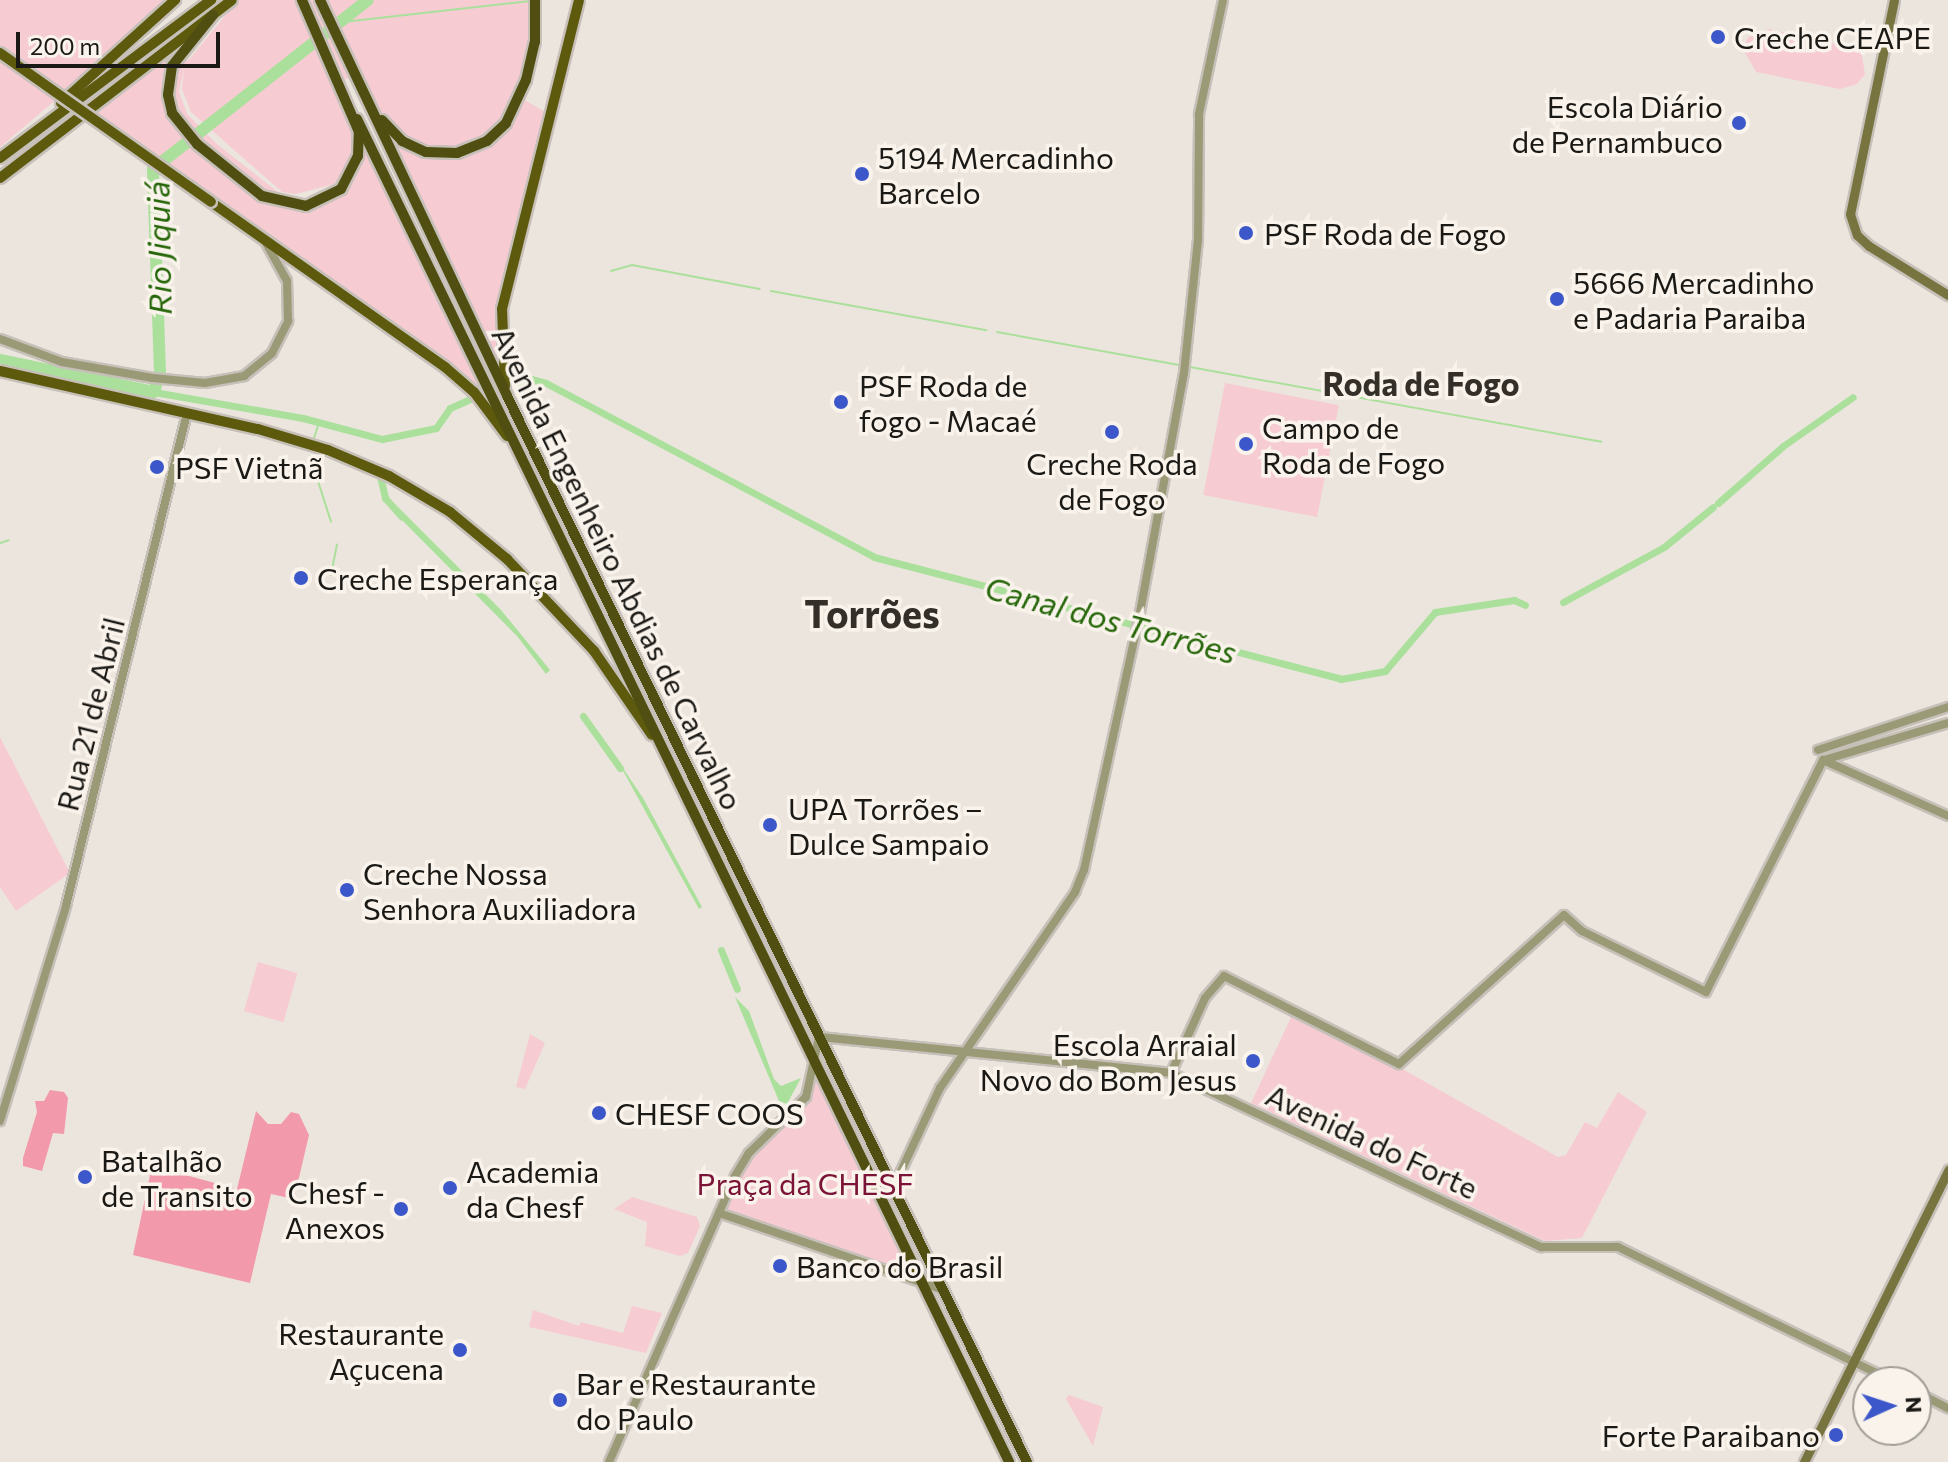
<!DOCTYPE html>
<html>
<head>
<meta charset="utf-8">
<style>
	body { margin:0 }
	#map { position:relative; width:1948px; height:1462px; overflow:hidden; background:#ece5dd; font-family:Commissioner,sans-serif }
	div>[style] { position:absolute }
	[style*='--x'] { left:calc(var(--x)*1px); top:calc(var(--y)*1px); width:calc(var(--w)*1px); rotate:calc(var(--a)*1deg) }
	.green>* { inset:0; background:#f6cbd2; transform-origin:0 0 }
	.forest>* { inset:0; background:#f29aab }
	.water>* { inset:0; background:#abe09c }
	.stream>* { height:2px; margin:-1px; padding:0 1px; transform-origin:1px; border-radius:1px; background:#abe09c }
	.canal>* { height:7px; margin:-3.5px; padding:0 3.5px; transform-origin:3.5px; border-radius:3.5px; background:#abe09c }
	.river>* { height:12px; margin:-6px; padding:0 6px; transform-origin:6px; border-radius:6px; background:#abe09c }
	.roads { filter:drop-shadow(2px 0 #c6c0b9) drop-shadow(-2px 0 #c6c0b9) drop-shadow(0 2px #c6c0b9) drop-shadow(0 -2px #c6c0b9) }
	.tertiary>* { height:8px; margin:-4px; padding:0 4px; transform-origin:4px; border-radius:4px; background:#9b9a77 }
	.secondary>* { height:9px; margin:-4.5px; padding:0 4.5px; transform-origin:4.5px; border-radius:4.5px; background:#777440 }
	.primary>* { height:10px; margin:-5px; padding:0 5px; transform-origin:5px; border-radius:5px; background:#5d590d }
	.trunk>* { height:10px; margin:-5px; padding:0 5px; transform-origin:5px; border-radius:5px; background:#514e11 }
	.bridges { filter:drop-shadow(2px 0 #c6c0b9) drop-shadow(-2px 0 #c6c0b9) drop-shadow(0 2px #c6c0b9) drop-shadow(0 -2px #c6c0b9) }
	.primary-bridge>* { height:10px; margin:-5px; padding:0 5px; transform-origin:5px; border-radius:5px; background:#5d590d }
	.dots>* { width:22px; height:22px; translate:-50% -50%; box-sizing:border-box; border:4px solid #f9f3eb; border-radius:50% }
	span { translate:-50% -50%; white-space:nowrap; text-align:center; line-height:1.15; -webkit-text-stroke:7px #f9f3eb; paint-order:stroke }
	.poi-label { font-size:30px; color:#1b1916 }
	.left { translate:0 -50%; text-align:left }
	.right { translate:-100% -50%; text-align:right }
	.street-label { font-size:30px; color:#1b1916 }
	.park-label { font-size:30px; color:#7a1336 }
	.water-label { font-size:32px; color:#256608; font-style:italic }
	.neighbourhood-label { font-size:32px; color:#342f29; font-weight:700 }
	.district-label { font-size:38px; color:#342f29; font-weight:700 }
	.north { position:absolute; left:1852px; top:1366px; width:80px; height:80px; box-sizing:border-box; background:#f9f3eb; border:2px solid #a09c96; border-radius:50%; rotate:87deg; font-size:22px; font-weight:700; line-height:32px; text-align:center; color:#1b1916 }
	.north::after { content:''; display:block; margin:auto; width:28px; height:36px; background:#3c57ca; clip-path:polygon(50% 0,100% 100%,50% 72%,0 100%) }
	.scale { position:absolute; left:16px; top:32px; width:204px; height:36px; box-sizing:border-box; border:4px solid #1b1916; border-top:0; padding-left:10px; font-size:24px; line-height:28px; white-space:nowrap; color:#1b1916; -webkit-text-stroke:6px #f9f3eb; paint-order:stroke }
</style>
</head>
<body>
<div id="map">
	<div class="green">
		<i style="clip-path:polygon(0 0,174px 0,0 147px)"></i>
		<i style="clip-path:polygon(238px 0,536px 0,519px 97px,547px 113px,505px 286px,504px 388px,360px 85px,361px 75px,341px 80px,353px 121px,353px 158px,334px 184px,296px 194px,282px 192px,191px 112px,182px 89px,184px 69px,179px 91px,187px 114px,218px 145px,283px 196px,304px 199px,320px 197px,353px 177px,363px 157px,361px 114px,488px 391px,477px 390px,90px 114px,192px 37px,187px 62px)"></i>
		<i style="clip-path:polygon(1769px 29px,1861px 50px,1865px 74px,1857px 84px,1840px 89px,1756px 72px,1743px 49px,1748px 37px)"></i>
		<i style="left:1225px;top:383px;width:116px;height:114px;rotate:11deg"></i>
		<i style="clip-path:polygon(0 737px,70px 873px,16px 911px,0 887px)"></i>
		<i style="left:258px;top:962px;width:41px;height:51px;rotate:16deg"></i>
		<i style="clip-path:polygon(1292px 1015px,1399px 1067px,1558px 1157px,1566px 1155px,1585px 1122px,1597px 1128px,1618px 1092px,1647px 1112px,1582px 1238px,1545px 1241px,1251px 1103px)"></i>
		<i style="clip-path:polygon(530px 1034px,545px 1043px,525px 1089px,516px 1087px)"></i>
		<i style="clip-path:polygon(813px 1079px,817px 1080px,908px 1272px,725px 1212px,748px 1163px,803px 1109px)"></i>
		<i style="clip-path:polygon(632px 1197px,697px 1217px,700px 1226px,688px 1253px,680px 1256px,645px 1246px,647px 1222px,614px 1209px)"></i>
		<i style="clip-path:polygon(632px 1306px,662px 1313px,646px 1353px,529px 1327px,533px 1310px,579px 1326px,581px 1322px,623px 1333px)"></i>
		<i style="clip-path:polygon(1069px 1395px,1103px 1407px,1093px 1446px,1066px 1399px)"></i>
	</div>
	<div class="forest">
		<i style="clip-path:polygon(50px 1090px,64px 1092px,68px 1098px,64px 1134px,53px 1133px,42px 1171px,23px 1166px,23px 1158px,37px 1112px,35px 1101px,44px 1101px)"></i>
		<i style="clip-path:polygon(256px 1111px,268px 1124px,281px 1124px,291px 1112px,299px 1114px,309px 1135px,294px 1199px,271px 1194px,250px 1283px,133px 1255px,152px 1166px,237px 1189px)"></i>
	</div>
	<div class="water">
		<i style="clip-path:polygon(398px 507px,501px 610px,550px 670px,546px 674px,517px 636px,395px 513px)"></i>
		<i style="clip-path:polygon(616px 758px,643px 798px,702px 907px,699px 909px)"></i>
		<i style="clip-path:polygon(735px 997px,749px 1011px,774px 1079px,781px 1086px,801px 1078px,787px 1104px,779px 1101px)"></i>
	</div>
	<div class="stream">
		<i style="--x:343;--y:22;--w:187;--a:-6.4"></i>
		<i style="--x:611;--y:271;--w:22;--a:-16"></i>
		<i style="--x:632;--y:265;--w:130;--a:10.6"></i>
		<i style="--x:771;--y:291;--w:219;--a:10.3"></i>
		<i style="--x:997;--y:332;--w:185;--a:10.3"></i>
		<i style="--x:1190;--y:367;--w:418;--a:10.3"></i>
		<i style="--x:536;--y:380;--w:1;--a:-45"></i>
		<i style="--x:314;--y:438;--w:16;--a:-72"></i>
		<i style="--x:310;--y:456;--w:69;--a:72.3"></i>
		<i style="--x:0;--y:543;--w:9;--a:-18"></i>
		<i style="--x:331;--y:575;--w:31;--a:-79"></i>
	</div>
	<div class="canal">
		<i style="--x:519;--y:383;--w:13;--a:-18"></i>
		<i style="--x:531;--y:379;--w:16;--a:15"></i>
		<i style="--x:546;--y:383;--w:371;--a:27.9"></i>
		<i style="--x:874;--y:557;--w:483;--a:14.6"></i>
		<i style="--x:1341;--y:679;--w:45;--a:-10.3"></i>
		<i style="--x:1385;--y:671;--w:77;--a:-49.7"></i>
		<i style="--x:1435;--y:612;--w:80;--a:-8.6"></i>
		<i style="--x:1514;--y:600;--w:12;--a:24"></i>
		<i style="--x:154;--y:392;--w:151;--a:9.9"></i>
		<i style="--x:303;--y:418;--w:82;--a:14.9"></i>
		<i style="--x:382;--y:439;--w:55;--a:-11.5"></i>
		<i style="--x:436;--y:428;--w:24;--a:-55"></i>
		<i style="--x:450;--y:408;--w:22;--a:-24"></i>
		<i style="--x:380;--y:476;--w:23;--a:77"></i>
		<i style="--x:385;--y:498;--w:25;--a:48"></i>
		<i style="--x:1718;--y:503;--w:86;--a:-41.2"></i>
		<i style="--x:1783;--y:446;--w:85;--a:-35"></i>
		<i style="--x:1563;--y:602;--w:115;--a:-28.6"></i>
		<i style="--x:1664;--y:547;--w:63;--a:-39.2"></i>
		<i style="--x:583;--y:716;--w:64;--a:54.6"></i>
		<i style="--x:721;--y:950;--w:42;--a:67.7"></i>
	</div>
	<div class="river">
		<i style="--x:0;--y:360;--w:157;--a:11.7"></i>
		<i style="--x:154;--y:392;--w:21;--a:-73"></i>
		<i style="--x:160;--y:372;--w:203;--a:-92"></i>
		<i style="--x:153;--y:169;--w:273;--a:-38.2"></i>
	</div>
	<div class="roads">
		<div class="tertiary">
			<i style="--x:0;--y:339;--w:66;--a:20.4"></i>
			<i style="--x:62;--y:362;--w:92;--a:10"></i>
			<i style="--x:153;--y:378;--w:52;--a:5.5"></i>
			<i style="--x:205;--y:383;--w:40;--a:-10"></i>
			<i style="--x:244;--y:376;--w:36;--a:-39"></i>
			<i style="--x:272;--y:353;--w:36;--a:-63"></i>
			<i style="--x:288;--y:321;--w:40;--a:-91.4"></i>
			<i style="--x:287;--y:281;--w:43;--a:-118.9"></i>
			<i style="--x:1818;--y:750;--w:137;--a:-18.3"></i>
			<i style="--x:1823;--y:760;--w:137;--a:24.1"></i>
			<i style="--x:1824;--y:760;--w:129;--a:-16.6"></i>
			<i style="--x:1171;--y:1073;--w:82;--a:-65.6"></i>
			<i style="--x:1205;--y:998;--w:29;--a:-49"></i>
			<i style="--x:1224;--y:976;--w:196;--a:26.7"></i>
			<i style="--x:1399;--y:1064;--w:222;--a:-42.1"></i>
			<i style="--x:1564;--y:915;--w:24;--a:42"></i>
			<i style="--x:1582;--y:931;--w:138;--a:26.2"></i>
			<i style="--x:1706;--y:992;--w:260;--a:-63.2"></i>
			<i style="--x:0;--y:1121;--w:225;--a:-72.9"></i>
			<i style="--x:66;--y:906;--w:508;--a:-76.21"></i>
			<i style="--x:894;--y:1186;--w:108;--a:-64.9"></i>
			<i style="--x:940;--y:1088;--w:238;--a:-55.4"></i>
			<i style="--x:1075;--y:892;--w:24;--a:-68"></i>
			<i style="--x:1084;--y:870;--w:258;--a:-77.7"></i>
			<i style="--x:1139;--y:618;--w:249;--a:-79.6"></i>
			<i style="--x:1184;--y:373;--w:135;--a:-84"></i>
			<i style="--x:1198;--y:239;--w:125;--a:-89.5"></i>
			<i style="--x:1199;--y:114;--w:116;--a:-78.1"></i>
			<i style="--x:719;--y:1213;--w:238;--a:18.9"></i>
			<i style="--x:1916;--y:1392;--w:36;--a:27"></i>
			<i style="--x:609;--y:1462;--w:313;--a:-66.2"></i>
			<i style="--x:735;--y:1176;--w:27;--a:-59"></i>
			<i style="--x:749;--y:1153;--w:80;--a:-44.5"></i>
			<i style="--x:806;--y:1097;--w:61;--a:-77.8"></i>
			<i style="--x:819;--y:1037;--w:354;--a:5.8"></i>
			<i style="--x:1171;--y:1073;--w:409;--a:25.2"></i>
			<i style="--x:1541;--y:1247;--w:77;--a:0"></i>
			<i style="--x:1618;--y:1247;--w:308;--a:26"></i>
		</div>
		<div class="secondary">
			<i style="--x:1894;--y:0;--w:218;--a:101.6"></i>
			<i style="--x:1850;--y:214;--w:22;--a:72"></i>
			<i style="--x:1857;--y:235;--w:16;--a:43"></i>
			<i style="--x:1869;--y:246;--w:93;--a:31.8"></i>
			<i style="--x:1804;--y:1462;--w:326;--a:-63.7"></i>
		</div>
		<div class="primary">
			<i style="--x:61;--y:103;--w:154;--a:-42.1"></i>
			<i style="--x:0;--y:158;--w:264;--a:-36.8"></i>
			<i style="--x:0;--y:178;--w:292;--a:-37.5"></i>
			<i style="--x:211;--y:202;--w:286;--a:35.2"></i>
			<i style="--x:445;--y:367;--w:38;--a:41"></i>
			<i style="--x:474;--y:392;--w:55;--a:53.1"></i>
			<i style="--x:0;--y:371;--w:264;--a:12.7"></i>
			<i style="--x:258;--y:429;--w:73;--a:16.7"></i>
			<i style="--x:328;--y:450;--w:66;--a:23.1"></i>
			<i style="--x:389;--y:476;--w:71;--a:30.5"></i>
			<i style="--x:450;--y:512;--w:74;--a:39.5"></i>
			<i style="--x:507;--y:559;--w:127;--a:46.6"></i>
			<i style="--x:594;--y:651;--w:102;--a:55.4"></i>
			<i style="--x:505;--y:386;--w:77;--a:-92.2"></i>
			<i style="--x:502;--y:309;--w:318;--a:-76"></i>
		</div>
		<div class="trunk">
			<i style="--x:320;--y:0;--w:438;--a:64.7"></i>
			<i style="--x:507;--y:396;--w:1186;--a:64"></i>
			<i style="--x:213;--y:15;--w:65;--a:128.8"></i>
			<i style="--x:172;--y:66;--w:29;--a:98"></i>
			<i style="--x:168;--y:95;--w:18;--a:77"></i>
			<i style="--x:172;--y:113;--w:40;--a:51"></i>
			<i style="--x:197;--y:144;--w:83;--a:38.7"></i>
			<i style="--x:262;--y:196;--w:45;--a:12.8"></i>
			<i style="--x:306;--y:206;--w:39;--a:-26"></i>
			<i style="--x:341;--y:189;--w:37;--a:-63"></i>
			<i style="--x:358;--y:156;--w:24;--a:-88"></i>
			<i style="--x:359;--y:132;--w:144;--a:-113.4"></i>
			<i style="--x:357;--y:119;--w:1493;--a:64.1"></i>
			<i style="--x:382;--y:120;--w:29;--a:46"></i>
			<i style="--x:402;--y:141;--w:26;--a:25"></i>
			<i style="--x:426;--y:152;--w:31;--a:2"></i>
			<i style="--x:457;--y:153;--w:32;--a:-22"></i>
			<i style="--x:487;--y:141;--w:26;--a:-43"></i>
			<i style="--x:506;--y:123;--w:47;--a:-65.1"></i>
			<i style="--x:526;--y:80;--w:39;--a:-77"></i>
			<i style="--x:535;--y:42;--w:42;--a:-90"></i>
		</div>
	</div>
	<div class="bridges">
		<div class="primary-bridge">
			<i style="--x:0;--y:53;--w:258;--a:35.2"></i>
		</div>
	</div>
	<div class="dots">
		<i style="left:1718px;top:37px;background:#3c57ca"></i>
		<i style="left:1739px;top:123px;background:#3c57ca"></i>
		<i style="left:862px;top:174px;background:#3c57ca"></i>
		<i style="left:1246px;top:233px;background:#3c57ca"></i>
		<i style="left:1557px;top:299px;background:#3c57ca"></i>
		<i style="left:841px;top:402px;background:#3c57ca"></i>
		<i style="left:1112px;top:432px;background:#3c57ca"></i>
		<i style="left:1246px;top:444px;background:#3c57ca"></i>
		<i style="left:157px;top:467px;background:#3c57ca"></i>
		<i style="left:301px;top:578px;background:#3c57ca"></i>
		<i style="left:770px;top:825px;background:#3c57ca"></i>
		<i style="left:347px;top:890px;background:#3c57ca"></i>
		<i style="left:1253px;top:1061px;background:#3c57ca"></i>
		<i style="left:599px;top:1113px;background:#3c57ca"></i>
		<i style="left:85px;top:1177px;background:#3c57ca"></i>
		<i style="left:450px;top:1188px;background:#3c57ca"></i>
		<i style="left:401px;top:1209px;background:#3c57ca"></i>
		<i style="left:780px;top:1266px;background:#3c57ca"></i>
		<i style="left:460px;top:1350px;background:#3c57ca"></i>
		<i style="left:560px;top:1400px;background:#3c57ca"></i>
		<i style="left:1836px;top:1435px;background:#3c57ca"></i>
	</div>
	<div class="poi-label">
		<span class="left" style="left:1734px;top:37px">Creche CEAPE</span>
		<span class="right" style="left:1723px;top:123px">Escola Diário<br>de Pernambuco</span>
		<span class="left" style="left:878px;top:174px">5194 Mercadinho<br>Barcelo</span>
		<span class="left" style="left:1264px;top:233px">PSF Roda de Fogo</span>
		<span class="left" style="left:1573px;top:299px">5666 Mercadinho<br>e Padaria Paraiba</span>
		<span class="left" style="left:859px;top:402px">PSF Roda de<br>fogo - Macaé</span>
		<span class="left" style="left:1262px;top:444px">Campo de<br>Roda de Fogo</span>
		<span style="left:1112px;top:480px">Creche Roda<br>de Fogo</span>
		<span class="left" style="left:175px;top:467px">PSF Vietnã</span>
		<span class="left" style="left:317px;top:578px">Creche Esperança</span>
		<span class="left" style="left:788px;top:825px">UPA Torrões –<br>Dulce Sampaio</span>
		<span class="left" style="left:363px;top:890px">Creche Nossa<br>Senhora Auxiliadora</span>
		<span class="right" style="left:1237px;top:1061px">Escola Arraial<br>Novo do Bom Jesus</span>
		<span class="left" style="left:615px;top:1113px">CHESF COOS</span>
		<span class="left" style="left:101px;top:1177px">Batalhão<br>de Transito</span>
		<span class="left" style="left:466px;top:1188px">Academia<br>da Chesf</span>
		<span class="right" style="left:385px;top:1209px">Chesf -<br>Anexos</span>
		<span class="left" style="left:796px;top:1266px">Banco do Brasil</span>
		<span class="right" style="left:444px;top:1350px">Restaurante<br>Açucena</span>
		<span class="left" style="left:576px;top:1400px">Bar e Restaurante<br>do Paulo</span>
		<span class="right" style="left:1820px;top:1435px">Forte Paraibano</span>
	</div>
	<div class="street-label">
		<span style="left:618px;top:568px;rotate:64deg">Avenida Engenheiro Abdias de Carvalho</span>
		<span style="left:90px;top:714px;rotate:-76deg">Rua 21 de Abril</span>
		<span style="left:1372px;top:1141px;rotate:25deg">Avenida do Forte</span>
	</div>
	<div class="park-label">
		<span style="left:805px;top:1183px">Praça da CHESF</span>
	</div>
	<div class="water-label">
		<span style="left:158px;top:248px;rotate:-91deg">Rio Jiquiá</span>
		<span style="left:1111px;top:619px;rotate:15deg">Canal dos Torrões</span>
	</div>
	<div class="neighbourhood-label">
		<span style="left:1421px;top:383px">Roda de Fogo</span>
	</div>
	<div class="district-label">
		<span style="left:872px;top:613px">Torrões</span>
	</div>
	<div class="north">N</div>
	<div class="scale">200 m</div>
</div>
</body>
</html>
